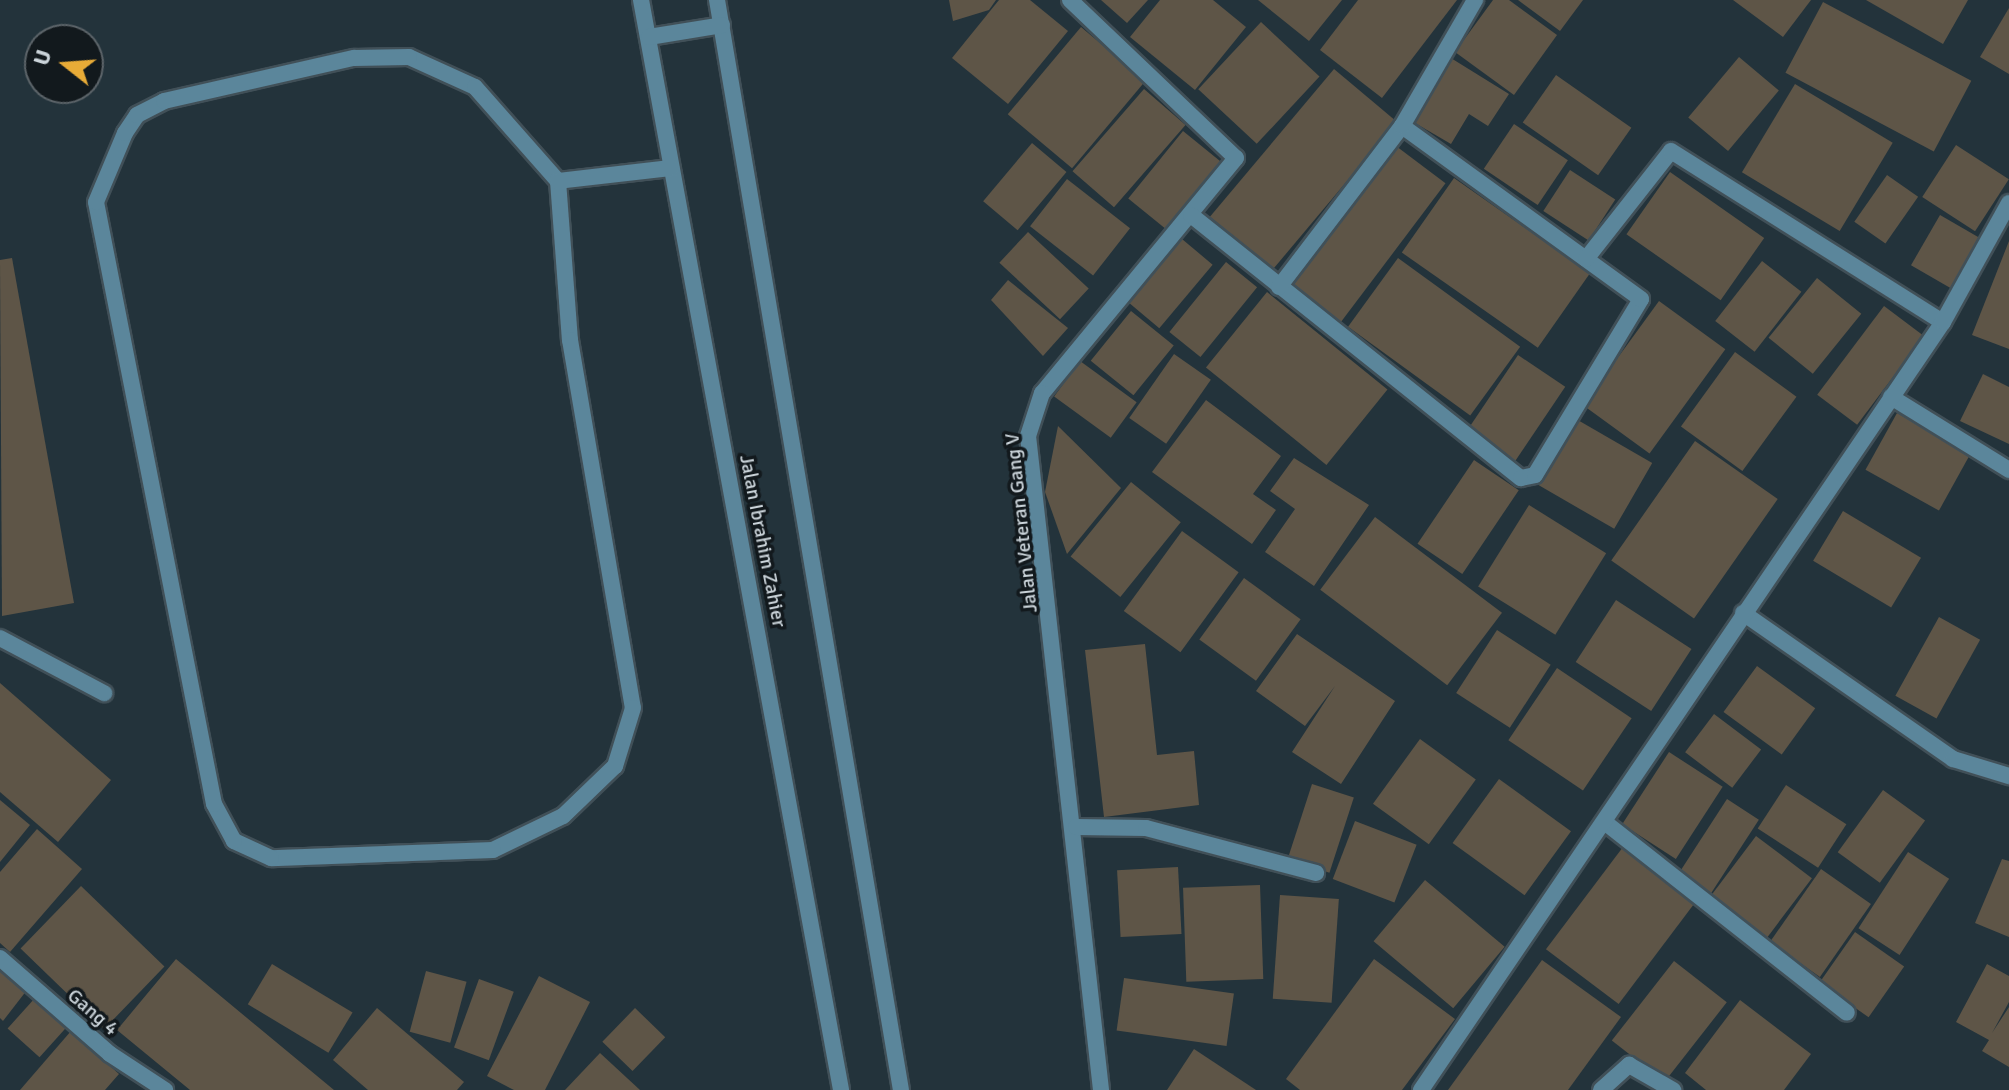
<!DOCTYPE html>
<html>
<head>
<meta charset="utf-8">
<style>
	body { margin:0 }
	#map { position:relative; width:2009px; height:1090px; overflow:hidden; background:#23333b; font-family:Signika,sans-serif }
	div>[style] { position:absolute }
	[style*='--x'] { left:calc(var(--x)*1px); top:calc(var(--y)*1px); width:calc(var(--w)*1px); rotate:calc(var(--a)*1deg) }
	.building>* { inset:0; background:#5e5547; transform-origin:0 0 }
	.roads { filter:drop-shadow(2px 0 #415058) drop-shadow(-2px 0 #415058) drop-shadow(0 2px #415058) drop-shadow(0 -2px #415058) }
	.lane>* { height:16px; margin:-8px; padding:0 8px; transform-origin:8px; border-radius:8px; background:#5b869b }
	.street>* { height:16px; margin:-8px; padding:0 8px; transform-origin:8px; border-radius:8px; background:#5b869b }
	span { translate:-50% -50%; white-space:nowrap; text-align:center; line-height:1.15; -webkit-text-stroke:7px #12191d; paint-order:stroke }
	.street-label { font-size:20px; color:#cbd4da }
	.north { position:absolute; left:24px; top:24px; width:80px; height:80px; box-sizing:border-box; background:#12191d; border:2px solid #5c6469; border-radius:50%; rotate:287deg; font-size:22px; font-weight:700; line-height:32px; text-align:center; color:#cbd4da }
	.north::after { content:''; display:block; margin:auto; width:28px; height:36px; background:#e8ab37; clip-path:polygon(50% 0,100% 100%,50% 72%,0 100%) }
</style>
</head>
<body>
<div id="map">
	<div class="building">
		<i style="clip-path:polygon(949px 0,996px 0,989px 10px,953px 21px)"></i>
		<i style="clip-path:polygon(999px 0,1030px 0,1068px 31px,1008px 104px,952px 58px)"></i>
		<i style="clip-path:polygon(1101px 0,1148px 0,1127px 23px)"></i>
		<i style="clip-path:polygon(1160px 0,1213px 0,1246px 27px,1195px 90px,1130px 37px)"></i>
		<i style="clip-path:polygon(1258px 0,1342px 0,1309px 41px)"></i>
		<i style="clip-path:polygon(1358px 0,1457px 0,1382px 98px,1320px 50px)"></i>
		<i style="clip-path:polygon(1493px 0,1509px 0,1557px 35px,1514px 95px,1455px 52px)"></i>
		<i style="clip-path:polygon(1518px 0,1583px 0,1560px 31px)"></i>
		<i style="clip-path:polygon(1733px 0,1811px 0,1783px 37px)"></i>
		<i style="clip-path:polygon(1866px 0,1968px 0,1943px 44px)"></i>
		<i style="left:1823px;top:2px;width:168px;height:80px;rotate:28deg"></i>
		<i style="clip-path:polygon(2009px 8px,2009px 74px,1980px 57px)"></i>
		<i style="left:1261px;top:22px;width:80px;height:92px;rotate:43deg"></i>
		<i style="left:1081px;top:27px;width:84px;height:114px;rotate:40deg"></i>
		<i style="clip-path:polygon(1446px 55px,1509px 94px,1488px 126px,1469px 114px,1451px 144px,1415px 123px)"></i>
		<i style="left:1739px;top:57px;width:52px;height:79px;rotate:40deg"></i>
		<i style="left:1334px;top:69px;width:82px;height:193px;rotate:40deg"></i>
		<i style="left:1556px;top:75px;width:92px;height:58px;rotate:35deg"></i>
		<i style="left:1795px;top:84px;width:114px;height:103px;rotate:31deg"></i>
		<i style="left:1144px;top:89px;width:55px;height:109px;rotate:41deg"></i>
		<i style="left:1514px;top:124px;width:65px;height:54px;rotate:34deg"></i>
		<i style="left:1183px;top:131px;width:48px;height:87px;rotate:39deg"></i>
		<i style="left:1032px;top:143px;width:45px;height:76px;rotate:40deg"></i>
		<i style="left:1956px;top:145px;width:63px;height:62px;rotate:33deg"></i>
		<i style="left:1396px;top:146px;width:62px;height:176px;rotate:37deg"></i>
		<i style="left:1570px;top:170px;width:54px;height:49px;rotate:33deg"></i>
		<i style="left:1670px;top:172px;width:115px;height:76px;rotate:35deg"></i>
		<i style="left:1887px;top:175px;width:38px;height:57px;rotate:35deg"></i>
		<i style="left:1454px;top:178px;width:166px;height:91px;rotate:35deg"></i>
		<i style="left:1067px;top:179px;width:80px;height:60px;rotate:38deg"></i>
		<i style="left:1940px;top:215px;width:46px;height:58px;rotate:30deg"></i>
		<i style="left:1028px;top:232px;width:83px;height:42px;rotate:43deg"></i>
		<i style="left:1182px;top:239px;width:40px;height:83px;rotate:40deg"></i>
		<i style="clip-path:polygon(2009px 241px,2009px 349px,1972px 335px)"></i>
		<i style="clip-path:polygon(12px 258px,74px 603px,2px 616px,0 260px)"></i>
		<i style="left:1398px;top:258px;width:151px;height:85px;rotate:36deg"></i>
		<i style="left:1762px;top:261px;width:50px;height:76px;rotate:38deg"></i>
		<i style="left:1226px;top:262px;width:40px;height:90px;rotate:39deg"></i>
		<i style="left:1817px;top:278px;width:57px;height:77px;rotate:39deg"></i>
		<i style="clip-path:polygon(1008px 280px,1068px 328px,1043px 356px,991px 300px)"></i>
		<i style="left:1267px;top:292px;width:155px;height:97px;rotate:39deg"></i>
		<i style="left:1659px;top:301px;width:82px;height:129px;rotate:36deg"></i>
		<i style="left:1884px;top:306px;width:50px;height:111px;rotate:37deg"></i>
		<i style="left:1131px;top:311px;width:55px;height:64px;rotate:39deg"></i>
		<i style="left:1735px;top:352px;width:76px;height:92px;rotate:36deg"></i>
		<i style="left:1174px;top:354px;width:45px;height:78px;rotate:35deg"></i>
		<i style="left:1518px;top:355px;width:57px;height:91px;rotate:34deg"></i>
		<i style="left:1080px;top:361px;width:70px;height:44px;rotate:36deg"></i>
		<i style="clip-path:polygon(1983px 374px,2009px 387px,2009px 444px,1960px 421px)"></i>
		<i style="clip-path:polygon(1206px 400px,1281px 456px,1253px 494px,1276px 510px,1252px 544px,1152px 472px)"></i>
		<i style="left:1897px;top:413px;width:84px;height:65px;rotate:29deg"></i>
		<i style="left:1576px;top:419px;width:88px;height:76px;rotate:30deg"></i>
		<i style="clip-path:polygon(1058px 426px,1121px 488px,1067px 554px,1045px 492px)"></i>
		<i style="left:1695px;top:441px;width:101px;height:146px;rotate:35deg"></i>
		<i style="clip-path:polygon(1294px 458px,1369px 505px,1314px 586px,1265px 552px,1295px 509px,1270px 491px)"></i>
		<i style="left:1474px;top:460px;width:54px;height:101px;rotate:34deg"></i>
		<i style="left:1131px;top:482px;width:64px;height:96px;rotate:39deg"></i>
		<i style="left:1529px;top:505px;width:91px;height:96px;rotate:32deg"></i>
		<i style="left:1843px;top:511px;width:91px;height:58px;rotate:31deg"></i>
		<i style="left:1375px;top:517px;width:159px;height:91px;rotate:37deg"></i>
		<i style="left:1182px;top:531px;width:70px;height:99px;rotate:36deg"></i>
		<i style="left:1244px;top:578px;width:70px;height:76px;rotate:36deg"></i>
		<i style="left:1616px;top:600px;width:90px;height:74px;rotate:33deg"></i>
		<i style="left:1939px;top:617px;width:47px;height:90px;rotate:29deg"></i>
		<i style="left:1497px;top:630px;width:64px;height:75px;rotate:33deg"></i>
		<i style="clip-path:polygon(1297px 634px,1395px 701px,1341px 784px,1292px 752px,1335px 686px,1305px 726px,1256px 691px)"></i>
		<i style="clip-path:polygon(1145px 644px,1157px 755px,1194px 751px,1199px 805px,1104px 817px,1085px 650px)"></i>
		<i style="left:1757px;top:666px;width:72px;height:57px;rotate:36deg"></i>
		<i style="left:1557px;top:668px;width:90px;height:87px;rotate:34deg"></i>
		<i style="clip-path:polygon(0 683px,111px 780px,58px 842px,0 792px)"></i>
		<i style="left:1714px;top:714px;width:59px;height:48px;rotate:37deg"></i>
		<i style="left:1420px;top:739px;width:69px;height:80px;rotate:36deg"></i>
		<i style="left:1669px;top:752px;width:64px;height:86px;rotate:33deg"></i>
		<i style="left:1499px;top:779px;width:89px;height:79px;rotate:36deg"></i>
		<i style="left:1312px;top:784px;width:44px;height:79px;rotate:18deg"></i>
		<i style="left:1786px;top:785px;width:72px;height:52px;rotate:33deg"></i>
		<i style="left:1883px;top:790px;width:52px;height:77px;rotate:36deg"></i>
		<i style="left:1727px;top:799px;width:38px;height:92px;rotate:33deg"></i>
		<i style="clip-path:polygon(0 800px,30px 825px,0 862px)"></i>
		<i style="left:1355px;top:821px;width:66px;height:62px;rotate:21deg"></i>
		<i style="clip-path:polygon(37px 829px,82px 869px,10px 952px,0 943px,0 872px)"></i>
		<i style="left:1756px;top:836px;width:70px;height:78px;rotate:37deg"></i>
		<i style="left:1623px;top:847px;width:91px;height:128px;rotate:37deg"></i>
		<i style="left:1908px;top:852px;width:49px;height:91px;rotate:33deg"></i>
		<i style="clip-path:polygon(2002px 859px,2009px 861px,2009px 937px,1975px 923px)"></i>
		<i style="left:1178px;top:867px;width:67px;height:61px;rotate:87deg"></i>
		<i style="left:1821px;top:869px;width:61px;height:89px;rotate:35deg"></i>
		<i style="left:1425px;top:880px;width:104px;height:80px;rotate:40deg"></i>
		<i style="left:1260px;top:885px;width:94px;height:77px;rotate:88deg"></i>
		<i style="left:81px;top:886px;width:116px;height:87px;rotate:44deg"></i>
		<i style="left:1280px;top:895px;width:59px;height:104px;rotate:4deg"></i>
		<i style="left:1855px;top:932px;width:60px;height:62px;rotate:35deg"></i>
		<i style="clip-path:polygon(176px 959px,241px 1013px,334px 1090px,190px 1090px,117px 1030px)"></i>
		<i style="clip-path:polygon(1374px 959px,1455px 1019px,1402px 1090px,1300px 1090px,1286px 1079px)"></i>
		<i style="clip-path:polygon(1542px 960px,1621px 1017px,1568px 1090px,1448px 1090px)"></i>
		<i style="left:1674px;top:961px;width:67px;height:101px;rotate:38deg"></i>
		<i style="left:272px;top:964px;width:94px;height:47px;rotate:31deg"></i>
		<i style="clip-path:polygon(1987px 964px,2009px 976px,2009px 1002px,1992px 1033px,2009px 1007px,2009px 1067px,1982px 1051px,1989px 1040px,1956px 1022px)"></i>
		<i style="clip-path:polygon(0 969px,27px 990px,3px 1021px,0 1018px)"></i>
		<i style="left:426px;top:971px;width:42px;height:63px;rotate:15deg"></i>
		<i style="clip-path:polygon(539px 976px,590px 1002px,545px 1090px,514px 1090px,487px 1076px)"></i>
		<i style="left:1124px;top:978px;width:111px;height:53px;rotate:8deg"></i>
		<i style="left:479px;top:979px;width:37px;height:73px;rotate:20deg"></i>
		<i style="left:35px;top:998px;width:43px;height:41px;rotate:42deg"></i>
		<i style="clip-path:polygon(1740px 1000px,1811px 1054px,1784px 1090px,1706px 1090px,1685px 1073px)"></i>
		<i style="clip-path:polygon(377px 1008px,464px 1082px,457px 1090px,368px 1090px,333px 1060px)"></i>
		<i style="left:635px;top:1008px;width:42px;height:47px;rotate:44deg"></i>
		<i style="clip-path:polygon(71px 1031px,119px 1074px,105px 1090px,20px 1090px)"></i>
		<i style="clip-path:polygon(1194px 1049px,1256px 1090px,1167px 1090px)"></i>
		<i style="clip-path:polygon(600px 1053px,640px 1090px,565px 1090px)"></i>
	</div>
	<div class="roads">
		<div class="lane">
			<i style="--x:641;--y:0;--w:1108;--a:79.6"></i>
			<i style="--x:717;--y:0;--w:1105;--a:80.42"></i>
			<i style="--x:649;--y:37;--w:74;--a:-9.3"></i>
			<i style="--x:409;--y:57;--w:72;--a:24.4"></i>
			<i style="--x:475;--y:87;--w:125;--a:48.6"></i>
			<i style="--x:558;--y:181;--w:159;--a:85.7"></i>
			<i style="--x:570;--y:340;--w:373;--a:80.3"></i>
			<i style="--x:633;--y:708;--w:61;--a:107.2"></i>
			<i style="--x:615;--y:766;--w:72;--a:136.1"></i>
			<i style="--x:563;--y:816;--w:78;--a:154.1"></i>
			<i style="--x:493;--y:850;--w:222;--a:177.9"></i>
			<i style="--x:271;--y:858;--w:41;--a:-155.3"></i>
			<i style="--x:234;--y:841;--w:42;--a:-118.4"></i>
			<i style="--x:214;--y:804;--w:613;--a:-101.09"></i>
			<i style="--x:96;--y:202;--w:75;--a:-67.2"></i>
			<i style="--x:125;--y:133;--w:22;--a:-56"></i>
			<i style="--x:137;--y:115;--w:30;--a:-27"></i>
			<i style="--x:164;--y:101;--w:195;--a:-12.8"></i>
			<i style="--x:354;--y:58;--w:55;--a:-1"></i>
			<i style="--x:558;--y:181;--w:114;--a:-6.6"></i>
		</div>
		<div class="street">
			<i style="--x:1070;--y:0;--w:229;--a:43.6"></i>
			<i style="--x:1236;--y:158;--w:305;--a:129.5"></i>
			<i style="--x:1042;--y:393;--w:45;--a:108"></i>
			<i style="--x:1028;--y:436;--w:658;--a:83.63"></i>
			<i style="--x:1191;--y:215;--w:422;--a:38.6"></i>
			<i style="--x:1521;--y:478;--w:14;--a:-12"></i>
			<i style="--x:1535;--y:475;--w:205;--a:-58.9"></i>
			<i style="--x:1641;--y:299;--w:295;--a:-144.1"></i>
			<i style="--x:1586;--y:259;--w:137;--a:-51.8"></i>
			<i style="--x:1671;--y:151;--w:321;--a:32.2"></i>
			<i style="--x:1279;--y:287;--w:203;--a:-52.6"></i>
			<i style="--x:1402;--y:126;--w:146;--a:-59.9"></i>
			<i style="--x:1891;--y:397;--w:139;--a:31.7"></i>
			<i style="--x:1743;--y:613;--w:256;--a:34.8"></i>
			<i style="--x:1953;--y:759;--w:59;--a:16.9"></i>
			<i style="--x:0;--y:638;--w:118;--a:27.9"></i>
			<i style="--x:1607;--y:824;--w:305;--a:38.2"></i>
			<i style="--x:1076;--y:827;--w:70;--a:0.8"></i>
			<i style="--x:1146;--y:828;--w:176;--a:14.8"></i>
			<i style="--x:0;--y:958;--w:146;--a:41.1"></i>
			<i style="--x:110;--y:1054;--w:66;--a:33.2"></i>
			<i style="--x:1421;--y:1090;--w:929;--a:-55.8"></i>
			<i style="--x:1943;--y:322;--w:136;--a:-61"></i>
			<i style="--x:1601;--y:1090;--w:38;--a:-42"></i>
			<i style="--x:1629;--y:1065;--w:51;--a:29.6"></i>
		</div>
	</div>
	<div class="street-label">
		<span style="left:1021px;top:523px;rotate:-96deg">Jalan Veteran Gang V</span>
		<span style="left:763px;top:541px;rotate:79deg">Jalan Ibrahim Zahier</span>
		<span style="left:93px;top:1012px;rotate:41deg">Gang 4</span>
	</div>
	<div class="north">U</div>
</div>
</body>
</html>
